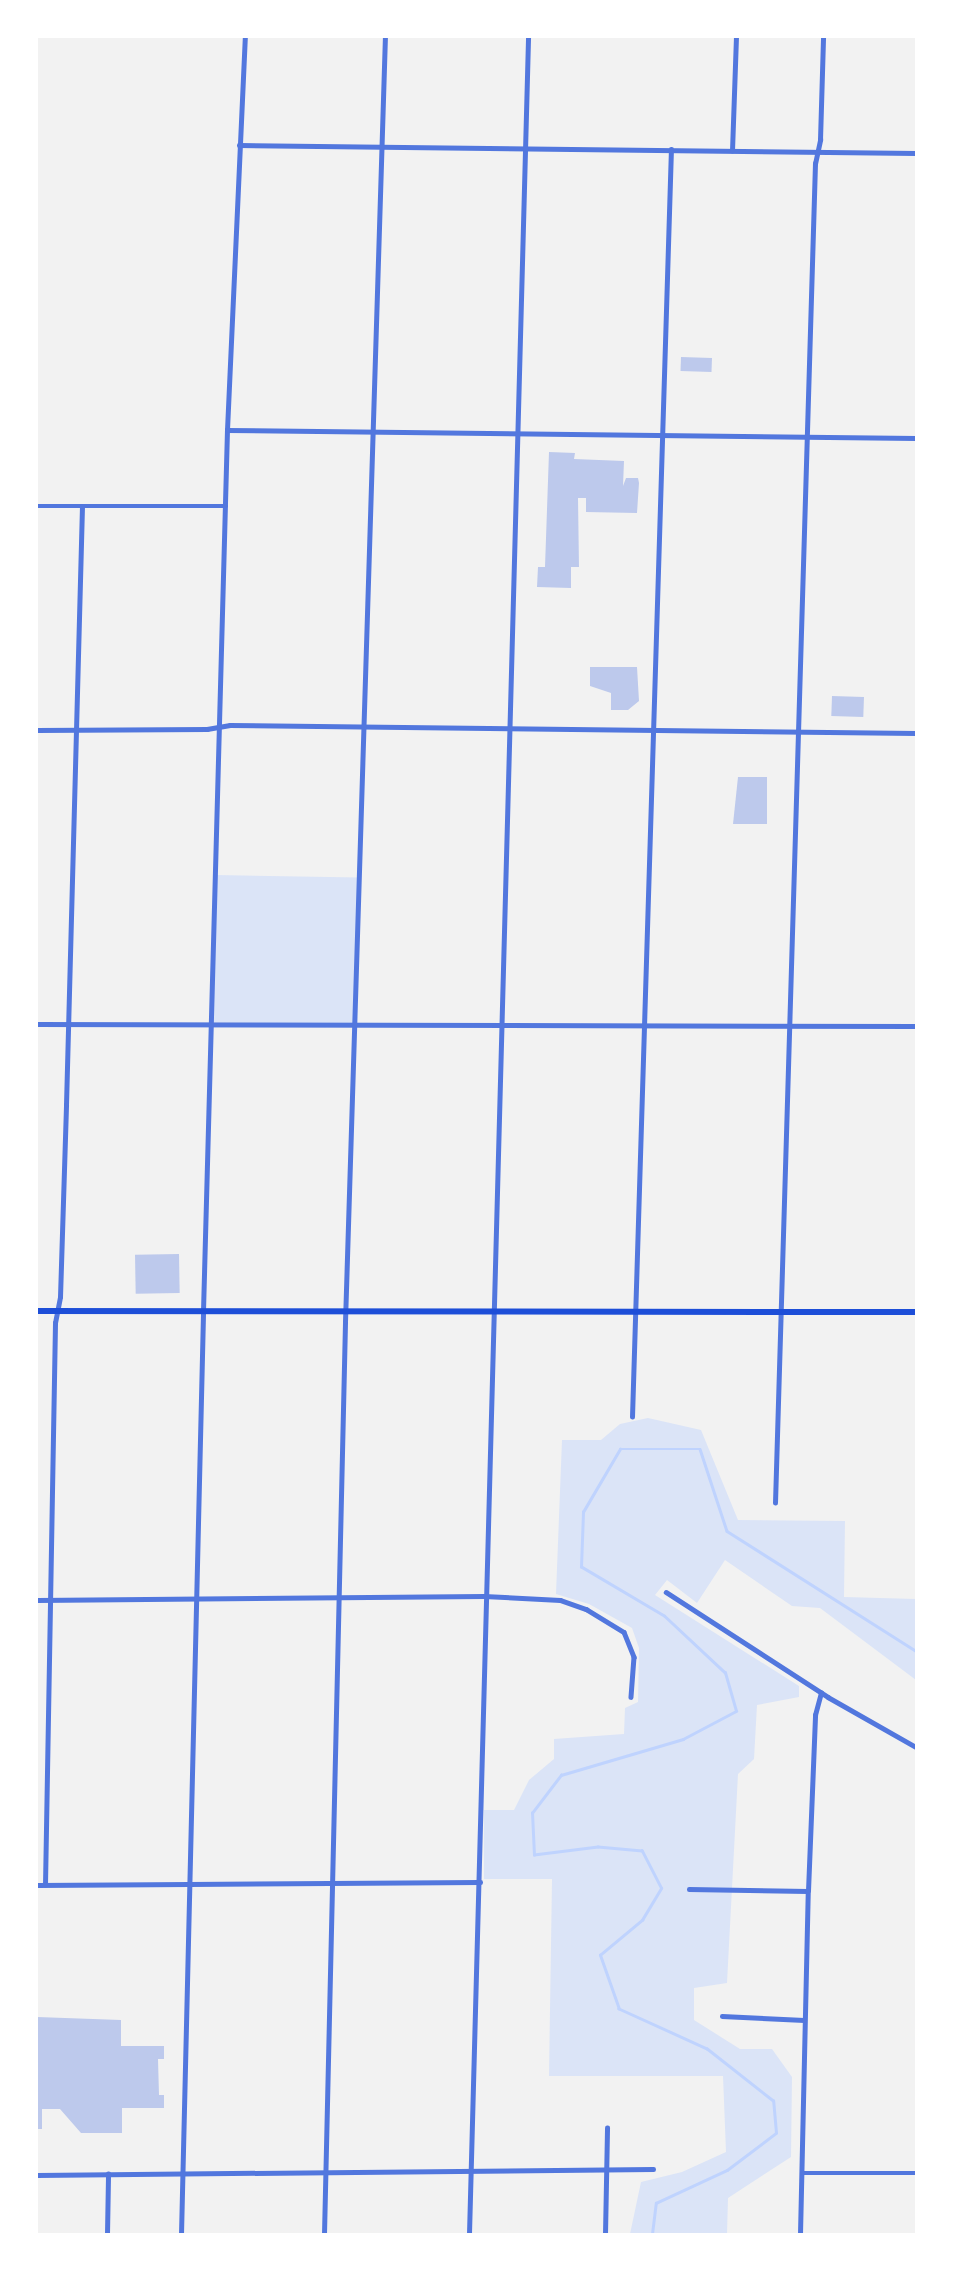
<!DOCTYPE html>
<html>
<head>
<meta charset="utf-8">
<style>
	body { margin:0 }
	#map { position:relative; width:953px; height:2271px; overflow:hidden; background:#f2f2f2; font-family:"Libre Baskerville",serif }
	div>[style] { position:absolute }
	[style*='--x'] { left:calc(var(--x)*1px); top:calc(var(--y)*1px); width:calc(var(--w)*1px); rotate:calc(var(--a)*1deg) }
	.green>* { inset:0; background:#dbe4f7; transform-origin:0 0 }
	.stream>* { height:2.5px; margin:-1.25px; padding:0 1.25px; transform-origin:1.25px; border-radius:1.25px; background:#bfd3fe }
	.building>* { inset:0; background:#bdc9ec; transform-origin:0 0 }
	.minor>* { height:4.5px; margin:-2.25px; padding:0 2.25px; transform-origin:2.25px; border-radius:2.25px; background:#5277de }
	.tertiary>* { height:5px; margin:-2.5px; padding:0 2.5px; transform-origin:2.5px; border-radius:2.5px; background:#5277de }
	.secondary>* { height:6px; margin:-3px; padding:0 3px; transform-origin:3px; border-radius:3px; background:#1d4ed8 }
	span { translate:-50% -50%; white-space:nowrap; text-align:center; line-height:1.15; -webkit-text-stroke:5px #fff; paint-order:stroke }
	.frame { position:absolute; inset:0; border:38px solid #fff; pointer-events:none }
</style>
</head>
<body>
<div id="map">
	<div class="green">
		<i style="left:216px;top:875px;width:143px;height:147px;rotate:1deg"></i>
		<i style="clip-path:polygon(648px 1418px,701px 1430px,738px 1520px,845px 1521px,844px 1597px,916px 1599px,916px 1680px,820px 1608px,792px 1606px,725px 1560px,697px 1603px,667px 1580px,655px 1595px,799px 1686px,799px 1697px,757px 1705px,754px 1759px,738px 1774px,727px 1983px,694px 1988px,694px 2020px,740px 2049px,772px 2049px,792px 2077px,791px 2157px,728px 2198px,727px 2234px,630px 2234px,641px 2182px,682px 2172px,726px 2152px,723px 2076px,549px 2076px,552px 1879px,484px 1879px,484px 1810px,514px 1810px,529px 1780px,554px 1759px,554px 1739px,624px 1734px,625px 1708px,638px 1702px,639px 1648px,632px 1628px,589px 1604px,556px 1594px,562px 1440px,601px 1440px,620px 1424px)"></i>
	</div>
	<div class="stream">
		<i style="--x:652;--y:2234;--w:31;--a:-83"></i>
		<i style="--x:656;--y:2203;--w:78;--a:-24.9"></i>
		<i style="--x:727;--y:2170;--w:61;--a:-37.1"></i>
		<i style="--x:776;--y:2133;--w:32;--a:-95"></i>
		<i style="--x:773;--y:2101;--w:84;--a:-141.8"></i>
		<i style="--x:707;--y:2049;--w:97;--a:-155.6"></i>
		<i style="--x:619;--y:2009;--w:57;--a:-109.4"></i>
		<i style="--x:600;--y:1955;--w:55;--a:-39.8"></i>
		<i style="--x:642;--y:1920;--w:37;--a:-59"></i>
		<i style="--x:661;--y:1888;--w:42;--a:-117.2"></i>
		<i style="--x:642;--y:1851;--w:44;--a:-174.8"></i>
		<i style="--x:598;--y:1847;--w:64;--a:172.9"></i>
		<i style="--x:534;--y:1855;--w:42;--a:-92.7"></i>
		<i style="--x:532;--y:1813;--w:48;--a:-52.7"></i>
		<i style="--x:561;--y:1775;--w:127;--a:-16.4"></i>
		<i style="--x:683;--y:1739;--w:60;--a:-27.8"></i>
		<i style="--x:736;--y:1711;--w:40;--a:-106"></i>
		<i style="--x:725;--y:1673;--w:83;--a:-136.9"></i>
		<i style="--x:664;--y:1616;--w:96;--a:-149.4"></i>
		<i style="--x:581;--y:1567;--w:55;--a:-87.9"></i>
		<i style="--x:583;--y:1512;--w:73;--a:-59.6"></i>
		<i style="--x:620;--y:1449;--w:80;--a:0"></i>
		<i style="--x:700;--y:1449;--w:86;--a:71.8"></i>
		<i style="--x:727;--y:1531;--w:224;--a:32.4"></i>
	</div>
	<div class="building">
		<i style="left:681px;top:357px;width:31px;height:14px;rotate:2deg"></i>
		<i style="clip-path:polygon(549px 452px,575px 453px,574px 459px,624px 461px,623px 486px,626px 478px,638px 478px,639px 483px,637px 513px,586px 512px,586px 498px,578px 498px,579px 567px,571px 567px,571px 588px,537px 587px,538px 567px,545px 567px)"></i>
		<i style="clip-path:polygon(590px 667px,637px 667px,639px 701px,628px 710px,611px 710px,611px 693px,590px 686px)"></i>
		<i style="left:832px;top:696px;width:32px;height:20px;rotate:2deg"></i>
		<i style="clip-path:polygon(738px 777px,767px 777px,767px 824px,733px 824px)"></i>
		<i style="left:179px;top:1254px;width:39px;height:44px;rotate:89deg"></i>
		<i style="clip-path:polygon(37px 2017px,121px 2020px,121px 2046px,164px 2046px,164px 2059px,158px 2059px,159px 2095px,164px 2095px,164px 2108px,122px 2108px,122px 2133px,81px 2133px,60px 2109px,42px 2109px,42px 2129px,37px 2129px)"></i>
	</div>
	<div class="minor">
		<i style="--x:239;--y:145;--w:677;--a:0.68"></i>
		<i style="--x:732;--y:151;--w:114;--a:-88"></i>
		<i style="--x:227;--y:430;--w:689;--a:0.67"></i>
		<i style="--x:37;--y:506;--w:189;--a:0"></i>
		<i style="--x:37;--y:730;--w:170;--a:-0.3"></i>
		<i style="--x:207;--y:729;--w:23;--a:-10"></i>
		<i style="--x:230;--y:725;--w:686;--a:0.67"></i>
		<i style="--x:37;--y:1024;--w:879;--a:0.13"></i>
		<i style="--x:203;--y:1311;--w:881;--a:-88.44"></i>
		<i style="--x:227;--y:430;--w:393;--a:-87.4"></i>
		<i style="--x:632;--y:1417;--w:1268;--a:-88.24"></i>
		<i style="--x:775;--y:1503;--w:1340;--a:-88.29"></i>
		<i style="--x:815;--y:164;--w:25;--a:-78"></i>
		<i style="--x:820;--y:140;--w:103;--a:-88.3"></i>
		<i style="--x:666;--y:1592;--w:193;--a:32.9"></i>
		<i style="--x:828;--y:1697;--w:101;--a:29.6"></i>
		<i style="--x:37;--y:1600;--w:447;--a:-0.5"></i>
		<i style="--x:484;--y:1596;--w:76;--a:3"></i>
		<i style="--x:560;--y:1600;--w:28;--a:19"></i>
		<i style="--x:586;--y:1609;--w:44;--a:31.2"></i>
		<i style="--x:624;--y:1632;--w:27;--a:68"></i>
		<i style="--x:634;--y:1657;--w:40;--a:94.3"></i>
		<i style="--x:189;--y:1884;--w:291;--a:-0.4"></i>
		<i style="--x:45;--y:1885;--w:562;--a:-88.98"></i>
		<i style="--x:55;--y:1323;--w:26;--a:-79"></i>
		<i style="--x:60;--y:1297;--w:192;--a:-88.2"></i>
		<i style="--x:66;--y:1105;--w:598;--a:-88.47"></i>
		<i style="--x:689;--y:1889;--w:118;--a:1"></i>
		<i style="--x:722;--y:2016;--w:82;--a:2.8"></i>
		<i style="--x:802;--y:2173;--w:114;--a:0"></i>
		<i style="--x:37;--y:2175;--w:616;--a:-0.56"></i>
		<i style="--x:107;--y:2234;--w:60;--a:-89"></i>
		<i style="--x:324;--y:2234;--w:912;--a:-88.68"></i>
		<i style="--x:345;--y:1322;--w:1286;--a:-88.22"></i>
		<i style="--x:469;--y:2234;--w:2198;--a:-88.46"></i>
		<i style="--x:605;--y:2234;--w:106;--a:-88.9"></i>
		<i style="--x:800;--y:2234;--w:343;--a:-88.7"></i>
		<i style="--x:808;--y:1891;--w:176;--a:-87.7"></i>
		<i style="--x:815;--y:1715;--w:23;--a:-75"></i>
	</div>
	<div class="tertiary">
		<i style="--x:37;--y:1885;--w:152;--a:-0.4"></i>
		<i style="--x:181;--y:2234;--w:922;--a:-88.63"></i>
	</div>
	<div class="secondary">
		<i style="--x:37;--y:1311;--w:879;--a:0.07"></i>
	</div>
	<div class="frame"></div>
</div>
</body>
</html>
